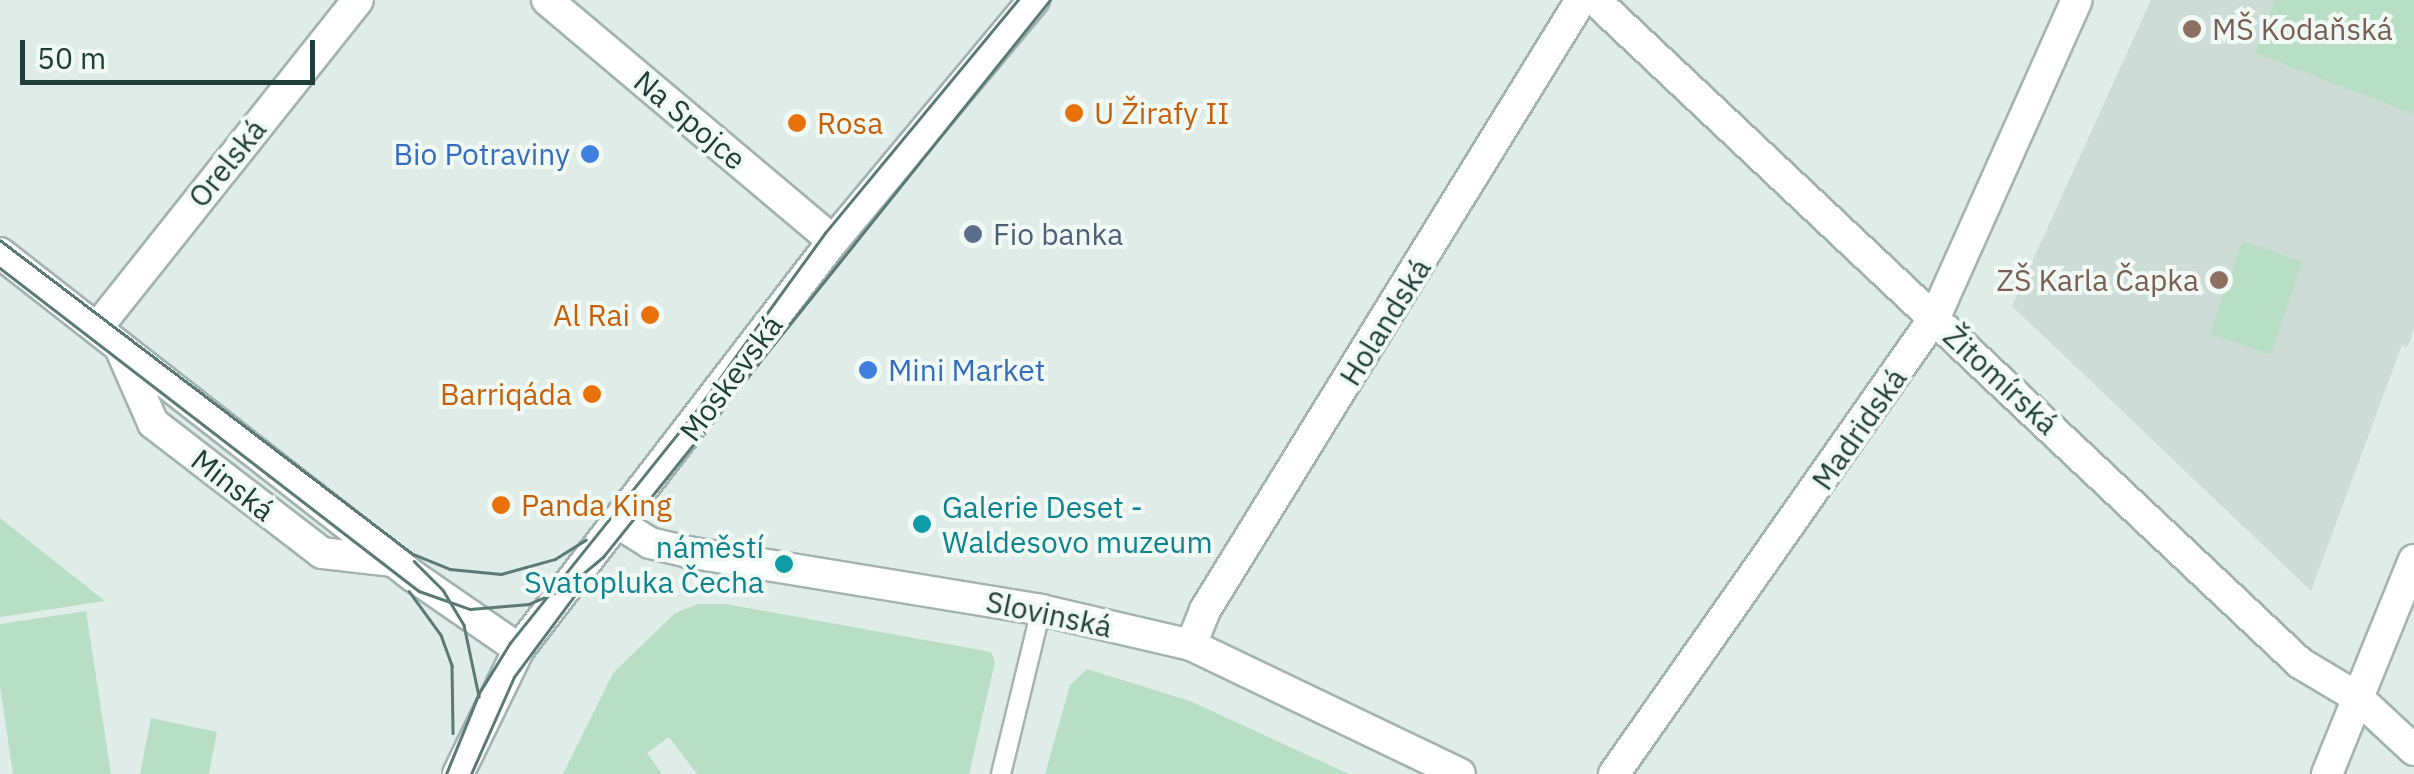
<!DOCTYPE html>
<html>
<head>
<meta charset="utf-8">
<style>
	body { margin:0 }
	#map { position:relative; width:2414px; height:774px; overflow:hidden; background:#e0ece8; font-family:"IBM Plex Sans",sans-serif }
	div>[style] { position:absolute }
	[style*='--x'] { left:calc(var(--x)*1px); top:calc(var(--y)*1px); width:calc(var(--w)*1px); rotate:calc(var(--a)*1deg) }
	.built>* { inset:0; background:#cedcd7 }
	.green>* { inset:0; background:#b8dfc5; transform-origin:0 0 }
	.roads { filter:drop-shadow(2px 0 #a3b4b0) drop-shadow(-2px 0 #a3b4b0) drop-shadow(0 2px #a3b4b0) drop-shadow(0 -2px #a3b4b0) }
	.service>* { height:18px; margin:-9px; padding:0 9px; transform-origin:9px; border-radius:9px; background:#fff }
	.minor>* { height:30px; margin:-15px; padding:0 15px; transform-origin:15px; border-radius:15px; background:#fff }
	.tertiary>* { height:30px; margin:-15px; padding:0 15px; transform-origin:15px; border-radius:15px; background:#fff }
	.tram>* { height:2.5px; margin:-1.25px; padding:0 1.25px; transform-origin:1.25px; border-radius:1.25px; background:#5a7a73 }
	.dots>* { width:28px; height:28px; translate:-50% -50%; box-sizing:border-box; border:5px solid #f1f9f5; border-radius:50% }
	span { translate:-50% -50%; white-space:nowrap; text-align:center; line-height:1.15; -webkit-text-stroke:8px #f1f9f5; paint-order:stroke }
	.education-label { font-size:30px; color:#785e54 }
	.left { translate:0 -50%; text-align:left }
	.right { translate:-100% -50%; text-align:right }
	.food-label { font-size:30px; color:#c56008 }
	.street-label { font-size:30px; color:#203e38 }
	.shop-label { font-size:30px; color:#366cbe }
	.service-label { font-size:30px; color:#4e5e75 }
	.culture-label { font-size:30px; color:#0d838f }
	.scale { position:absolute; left:20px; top:40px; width:295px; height:45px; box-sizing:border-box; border:5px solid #203e38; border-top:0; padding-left:12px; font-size:30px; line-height:35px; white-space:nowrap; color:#203e38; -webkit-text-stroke:8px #f1f9f5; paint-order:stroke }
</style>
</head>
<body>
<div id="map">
	<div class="built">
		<i style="clip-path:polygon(2151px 0,2414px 0,2414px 330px,2407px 347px,2402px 345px,2311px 591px,2012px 306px)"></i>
	</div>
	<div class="green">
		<i style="clip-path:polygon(2275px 0,2414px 0,2414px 114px,2255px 53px)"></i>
		<i style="left:2242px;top:241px;width:64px;height:98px;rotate:19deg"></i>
		<i style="clip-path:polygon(0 518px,105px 601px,0 617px)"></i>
		<i style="clip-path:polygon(697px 604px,726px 604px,991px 652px,995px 662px,969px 774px,697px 774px,669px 737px,647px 753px,662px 774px,563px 774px,613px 673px,674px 614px)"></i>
		<i style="clip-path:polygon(86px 611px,111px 774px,13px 774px,0 686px,0 624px)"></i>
		<i style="clip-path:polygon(1087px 669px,1190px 701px,1349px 774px,1045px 774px,1070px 685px)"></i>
		<i style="clip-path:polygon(151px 718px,217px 732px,209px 774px,140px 774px)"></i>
	</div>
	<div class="roads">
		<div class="service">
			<i style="--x:1001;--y:774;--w:169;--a:-76.3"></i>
		</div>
		<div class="minor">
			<i style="--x:547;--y:0;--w:374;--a:40.1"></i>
			<i style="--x:1595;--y:0;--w:968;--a:43.24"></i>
			<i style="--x:2300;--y:663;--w:66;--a:30.8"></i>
			<i style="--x:2357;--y:697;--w:78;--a:42.9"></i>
			<i style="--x:0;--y:253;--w:524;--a:38.03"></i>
			<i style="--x:413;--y:576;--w:129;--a:34.6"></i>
			<i style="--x:97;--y:328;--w:419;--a:-51.5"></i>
			<i style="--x:121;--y:350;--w:80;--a:66.3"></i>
			<i style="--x:153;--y:423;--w:213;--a:37.6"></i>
			<i style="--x:322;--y:553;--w:70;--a:6.5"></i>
			<i style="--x:618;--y:523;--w:38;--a:32"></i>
			<i style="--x:650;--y:543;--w:39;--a:13"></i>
			<i style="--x:688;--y:552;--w:358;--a:9.3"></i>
			<i style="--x:1041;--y:610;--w:154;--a:13.1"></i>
			<i style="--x:1191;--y:645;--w:298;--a:25.6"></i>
			<i style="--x:1191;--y:645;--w:38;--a:-68"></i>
			<i style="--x:1205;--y:610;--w:717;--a:-58.35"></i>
			<i style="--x:458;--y:774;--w:139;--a:-64"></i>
			<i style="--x:519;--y:649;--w:515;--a:-52.42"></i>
			<i style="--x:833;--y:241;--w:314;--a:-50.2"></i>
			<i style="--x:1614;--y:774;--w:558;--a:-54.92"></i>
			<i style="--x:1935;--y:317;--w:347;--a:-65.9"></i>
		</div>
		<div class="tertiary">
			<i style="--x:2327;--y:774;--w:231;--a:-67.9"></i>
		</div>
	</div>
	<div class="tram">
		<i style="--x:0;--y:240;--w:519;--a:37.25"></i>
		<i style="--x:413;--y:554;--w:40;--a:22"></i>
		<i style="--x:450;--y:569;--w:51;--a:5.6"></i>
		<i style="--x:501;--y:574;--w:56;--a:-15.5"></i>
		<i style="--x:555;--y:559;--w:36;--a:-32"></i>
		<i style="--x:0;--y:268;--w:529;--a:37.63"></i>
		<i style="--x:419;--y:591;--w:54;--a:19.4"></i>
		<i style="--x:470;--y:609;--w:59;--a:-4.8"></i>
		<i style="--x:529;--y:604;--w:40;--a:-23.4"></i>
		<i style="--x:566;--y:588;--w:48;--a:-40"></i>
		<i style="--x:603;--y:557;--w:714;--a:-51.25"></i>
		<i style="--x:414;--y:561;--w:41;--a:45"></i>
		<i style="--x:443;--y:590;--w:41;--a:59"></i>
		<i style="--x:464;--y:625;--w:73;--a:78.1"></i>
		<i style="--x:409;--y:591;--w:54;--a:54"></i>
		<i style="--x:441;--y:635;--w:33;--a:70"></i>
		<i style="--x:452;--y:666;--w:67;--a:89.1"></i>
		<i style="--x:446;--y:774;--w:87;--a:-67.8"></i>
		<i style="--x:479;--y:693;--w:59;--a:-58.2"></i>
		<i style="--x:510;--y:643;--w:302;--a:-51.3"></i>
		<i style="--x:699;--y:407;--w:215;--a:-54.1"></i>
		<i style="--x:825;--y:233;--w:303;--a:-50.4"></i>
		<i style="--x:471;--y:774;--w:106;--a:-66.1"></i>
		<i style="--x:514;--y:677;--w:116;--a:-53.4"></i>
	</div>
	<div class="dots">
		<i style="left:2192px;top:29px;background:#8d6e63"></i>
		<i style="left:1074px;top:113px;background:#e8710a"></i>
		<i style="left:797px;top:123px;background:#e8710a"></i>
		<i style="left:590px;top:154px;background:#3f7fe0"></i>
		<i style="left:973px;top:234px;background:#5c6f8a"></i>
		<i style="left:2219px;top:280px;background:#8d6e63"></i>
		<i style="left:650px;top:315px;background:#e8710a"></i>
		<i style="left:868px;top:370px;background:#3f7fe0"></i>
		<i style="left:592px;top:394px;background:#e8710a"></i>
		<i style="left:501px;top:505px;background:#e8710a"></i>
		<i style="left:922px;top:524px;background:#0f9aa8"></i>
		<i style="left:784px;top:564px;background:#0f9aa8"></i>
	</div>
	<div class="education-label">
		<span class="left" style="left:2212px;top:29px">MŠ Kodaňská</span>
		<span class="right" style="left:2199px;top:280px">ZŠ Karla Čapka</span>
	</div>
	<div class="food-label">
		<span class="left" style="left:1094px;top:113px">U Žirafy II</span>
		<span class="left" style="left:817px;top:123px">Rosa</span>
		<span class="right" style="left:630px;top:315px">Al Rai</span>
		<span class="right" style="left:572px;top:394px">Barriqáda</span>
		<span class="left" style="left:521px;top:505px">Panda King</span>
	</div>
	<div class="street-label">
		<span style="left:690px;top:120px;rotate:40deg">Na Spojce</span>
		<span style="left:227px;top:163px;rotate:-51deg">Orelská</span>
		<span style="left:1385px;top:322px;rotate:-58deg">Holandská</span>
		<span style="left:731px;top:378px;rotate:-53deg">Moskevská</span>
		<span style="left:2001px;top:380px;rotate:43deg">Žitomírská</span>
		<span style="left:1859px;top:429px;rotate:-55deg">Madridská</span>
		<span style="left:233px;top:485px;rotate:38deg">Minská</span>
		<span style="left:1049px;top:614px;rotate:12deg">Slovinská</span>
	</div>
	<div class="shop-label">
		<span class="right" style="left:570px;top:154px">Bio Potraviny</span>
		<span class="left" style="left:888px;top:370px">Mini Market</span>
	</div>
	<div class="service-label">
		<span class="left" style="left:993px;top:234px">Fio banka</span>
	</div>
	<div class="culture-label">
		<span class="left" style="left:942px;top:524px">Galerie Deset -<br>Waldesovo muzeum</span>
		<span class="right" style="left:764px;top:564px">náměstí<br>Svatopluka Čecha</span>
	</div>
	<div class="scale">50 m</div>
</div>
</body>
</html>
